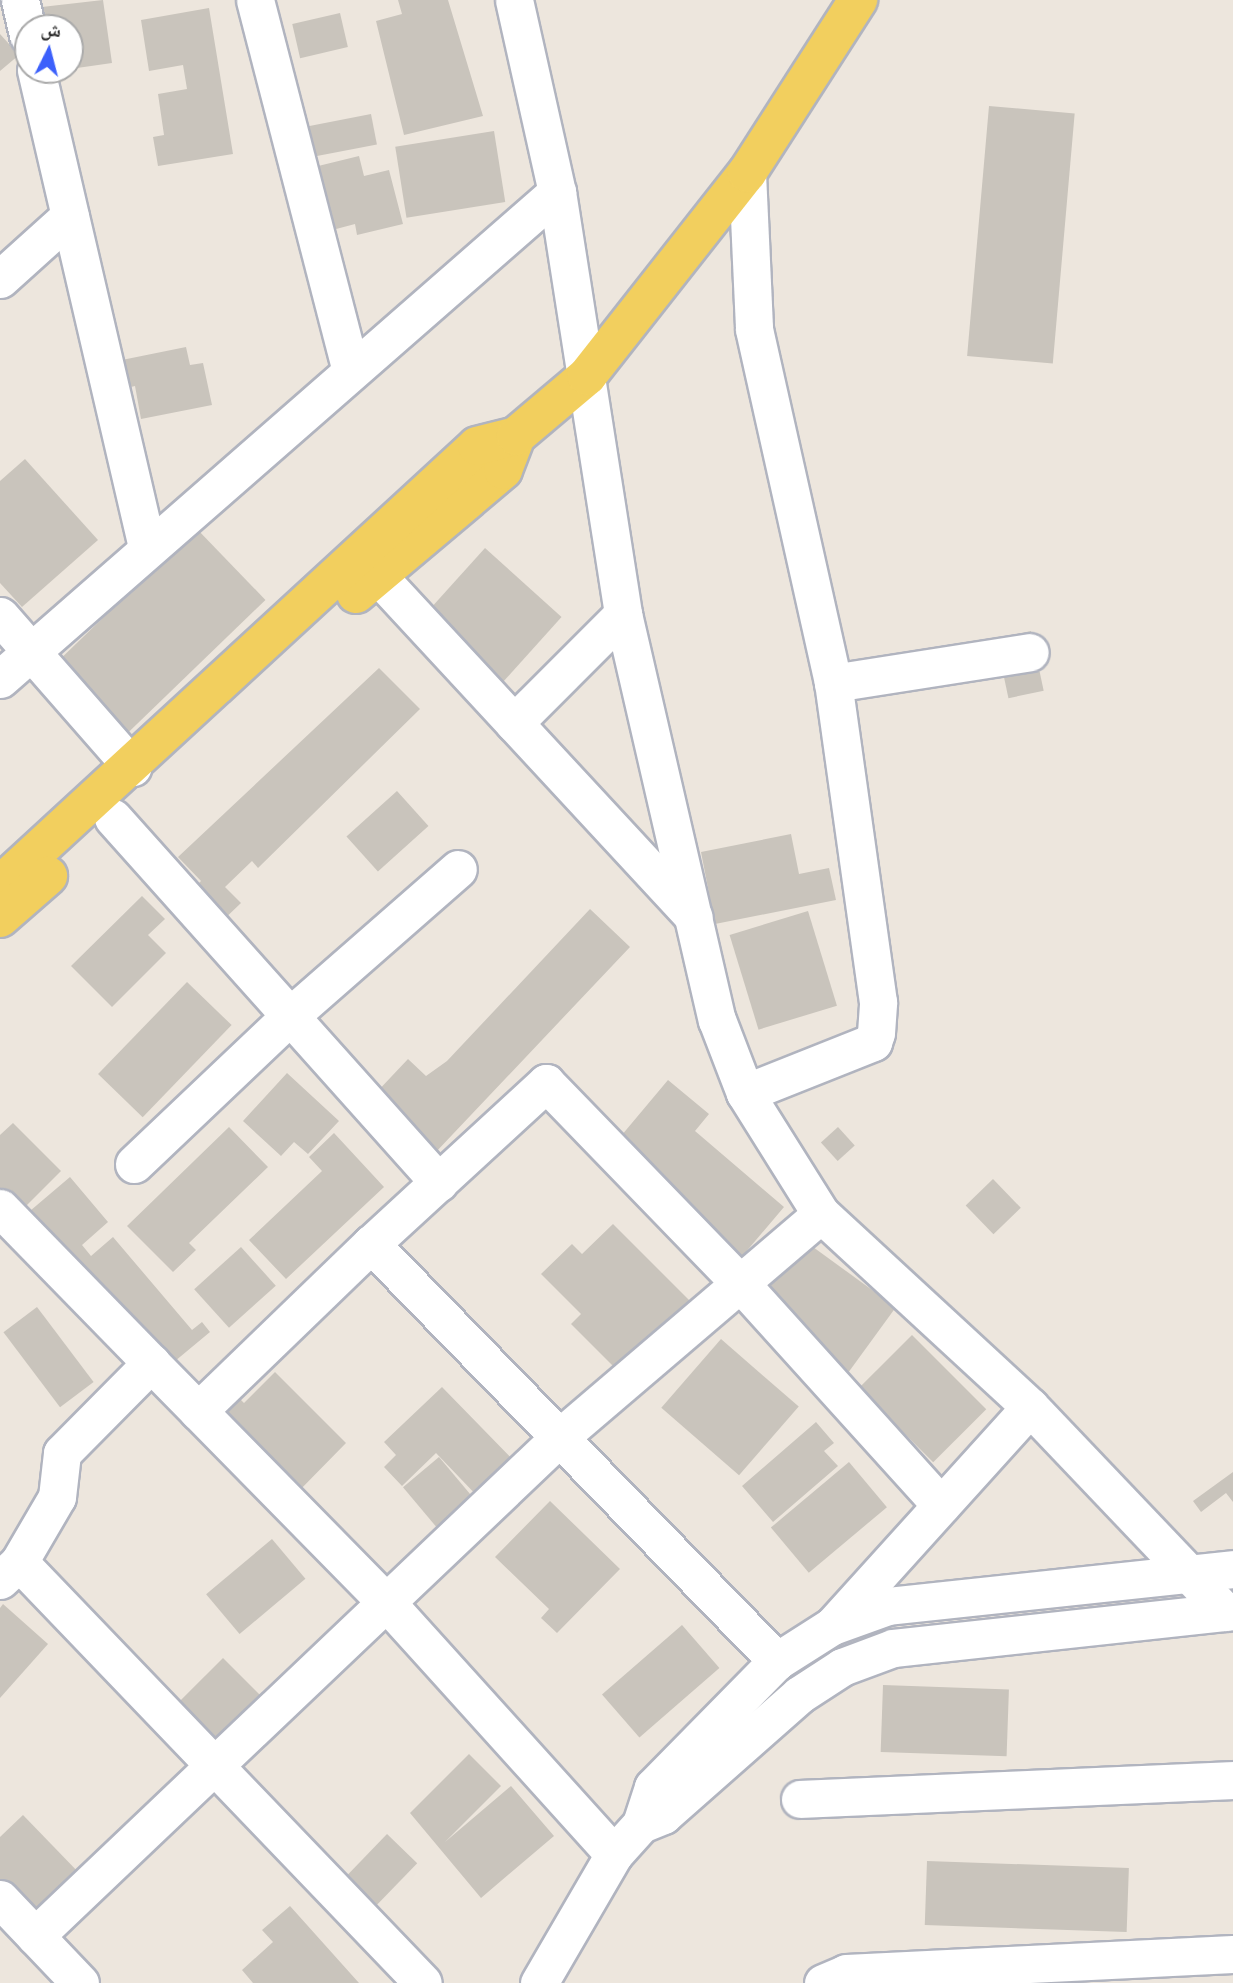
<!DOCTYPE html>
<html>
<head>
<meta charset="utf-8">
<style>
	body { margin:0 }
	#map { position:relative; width:1233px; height:1983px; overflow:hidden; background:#ede6dd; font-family:Arial,"Noto Naskh Arabic",sans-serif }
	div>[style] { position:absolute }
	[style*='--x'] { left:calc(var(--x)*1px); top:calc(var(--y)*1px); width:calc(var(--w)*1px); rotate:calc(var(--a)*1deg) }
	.building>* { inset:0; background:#c9c4bc; transform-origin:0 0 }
	.roads { filter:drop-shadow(2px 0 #b1b4bf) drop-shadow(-2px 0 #b1b4bf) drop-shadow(0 2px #b1b4bf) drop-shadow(0 -2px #b1b4bf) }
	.minor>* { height:37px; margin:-18.5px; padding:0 18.5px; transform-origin:18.5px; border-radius:18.5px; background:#fff }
	.major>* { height:38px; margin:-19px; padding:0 19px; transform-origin:19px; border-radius:19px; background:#f2cf5e }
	span { translate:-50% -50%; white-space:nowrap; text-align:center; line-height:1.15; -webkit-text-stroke:6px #fff; paint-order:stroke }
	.north { position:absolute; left:14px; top:14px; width:70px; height:70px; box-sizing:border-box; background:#fff; border:2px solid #aaa; border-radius:50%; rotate:6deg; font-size:19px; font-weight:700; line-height:28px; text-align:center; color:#2b2b2b }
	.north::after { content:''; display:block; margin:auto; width:24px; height:32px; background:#3c60fb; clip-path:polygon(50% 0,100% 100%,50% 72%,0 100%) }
</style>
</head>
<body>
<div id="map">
	<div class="building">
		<i style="clip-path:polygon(103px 0,112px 63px,70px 69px,70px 28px,36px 28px,33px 8px)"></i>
		<i style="clip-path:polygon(398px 0,448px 0,483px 116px,404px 135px,376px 21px,402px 14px)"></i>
		<i style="clip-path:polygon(209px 8px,233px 154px,158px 166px,153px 137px,164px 135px,158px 94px,187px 89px,183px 65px,149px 71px,141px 20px)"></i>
		<i style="left:340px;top:13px;width:35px;height:49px;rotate:77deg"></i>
		<i style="clip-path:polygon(0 34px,19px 55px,0 71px)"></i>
		<i style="left:989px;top:106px;width:86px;height:251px;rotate:5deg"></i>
		<i style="left:371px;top:114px;width:31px;height:77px;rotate:79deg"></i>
		<i style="left:494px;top:131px;width:72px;height:100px;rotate:81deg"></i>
		<i style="clip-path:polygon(359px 156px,364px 176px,389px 170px,403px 224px,357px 235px,355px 224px,321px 233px,306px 169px)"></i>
		<i style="clip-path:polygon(186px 347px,190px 365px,203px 363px,212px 405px,141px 419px,135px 386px,118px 390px,112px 362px)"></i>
		<i style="clip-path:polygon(25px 459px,98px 540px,22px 607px,0 583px,0 481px)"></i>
		<i style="left:196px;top:528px;width:100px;height:207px;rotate:46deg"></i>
		<i style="left:485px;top:548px;width:103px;height:93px;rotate:42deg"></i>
		<i style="left:1031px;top:631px;width:61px;height:36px;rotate:78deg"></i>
		<i style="clip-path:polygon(379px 668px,420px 709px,258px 868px,252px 861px,225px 887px,241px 903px,218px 925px,187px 895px,201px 881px,178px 857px)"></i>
		<i style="left:397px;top:791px;width:47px;height:68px;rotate:48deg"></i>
		<i style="clip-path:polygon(791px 834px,799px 874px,829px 868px,836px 900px,715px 924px,701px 852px)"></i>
		<i style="clip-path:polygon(142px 896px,165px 919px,148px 935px,166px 953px,112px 1007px,71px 966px)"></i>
		<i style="clip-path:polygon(590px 909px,630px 947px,435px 1153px,374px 1095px,408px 1059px,426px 1076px,447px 1061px)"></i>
		<i style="left:808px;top:911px;width:99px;height:82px;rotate:73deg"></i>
		<i style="left:187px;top:982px;width:62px;height:128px;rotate:44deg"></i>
		<i style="clip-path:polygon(287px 1073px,339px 1121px,308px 1154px,294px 1142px,281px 1156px,243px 1121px)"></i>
		<i style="clip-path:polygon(668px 1080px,709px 1114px,695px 1131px,784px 1207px,734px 1266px,681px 1222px,693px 1207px,616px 1142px)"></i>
		<i style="clip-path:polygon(13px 1123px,61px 1171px,11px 1221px,0 1210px,0 1135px)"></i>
		<i style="clip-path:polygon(229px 1127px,268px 1167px,189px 1243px,196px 1250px,173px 1272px,127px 1226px)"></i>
		<i style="left:838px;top:1127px;width:25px;height:23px;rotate:48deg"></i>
		<i style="clip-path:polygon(334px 1133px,384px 1187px,286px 1279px,249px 1240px,322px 1171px,309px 1157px)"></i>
		<i style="clip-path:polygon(70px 1177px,108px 1222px,82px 1245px,91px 1256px,113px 1237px,192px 1330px,202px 1322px,210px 1332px,151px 1381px,17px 1222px)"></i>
		<i style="left:993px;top:1179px;width:40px;height:38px;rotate:46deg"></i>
		<i style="clip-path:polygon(613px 1224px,690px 1301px,619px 1372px,571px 1324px,581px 1314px,541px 1274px,572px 1244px,582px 1254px)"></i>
		<i style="left:802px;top:1239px;width:116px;height:83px;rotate:36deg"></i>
		<i style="left:241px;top:1247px;width:52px;height:63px;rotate:48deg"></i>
		<i style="left:37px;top:1307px;width:94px;height:42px;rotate:53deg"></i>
		<i style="left:912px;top:1335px;width:105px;height:75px;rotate:45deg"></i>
		<i style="left:721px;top:1339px;width:103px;height:91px;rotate:41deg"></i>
		<i style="clip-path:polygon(275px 1372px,346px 1443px,295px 1495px,203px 1424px,234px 1393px,244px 1403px)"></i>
		<i style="clip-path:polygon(442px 1387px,519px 1466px,482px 1501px,436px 1453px,402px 1486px,384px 1467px,396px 1455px,384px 1442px)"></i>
		<i style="clip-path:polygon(816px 1422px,834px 1443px,824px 1451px,838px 1466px,773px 1522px,742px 1486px)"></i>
		<i style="left:439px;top:1457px;width:62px;height:47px;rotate:50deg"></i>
		<i style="left:849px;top:1462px;width:59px;height:102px;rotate:50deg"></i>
		<i style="clip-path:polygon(1233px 1472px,1233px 1502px,1226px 1493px,1201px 1512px,1193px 1501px)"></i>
		<i style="clip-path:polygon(550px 1501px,620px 1569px,557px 1633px,541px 1618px,549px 1609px,495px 1557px)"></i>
		<i style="left:272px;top:1539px;width:52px;height:86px;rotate:50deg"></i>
		<i style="clip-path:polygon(3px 1604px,48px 1644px,0 1698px,0 1608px)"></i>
		<i style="left:682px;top:1625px;width:57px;height:106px;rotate:49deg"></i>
		<i style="left:223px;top:1658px;width:58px;height:85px;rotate:45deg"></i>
		<i style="left:883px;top:1685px;width:126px;height:67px;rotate:2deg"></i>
		<i style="clip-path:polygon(469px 1754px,501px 1786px,445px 1842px,511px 1786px,554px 1836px,481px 1898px,410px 1813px)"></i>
		<i style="clip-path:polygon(23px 1815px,82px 1876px,33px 1924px,0 1891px,0 1837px)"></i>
		<i style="left:387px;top:1834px;width:42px;height:69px;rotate:44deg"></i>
		<i style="left:927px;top:1861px;width:202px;height:64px;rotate:2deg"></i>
		<i style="clip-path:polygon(290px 1906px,359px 1983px,253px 1983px,242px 1970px,273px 1942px,262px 1930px)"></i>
	</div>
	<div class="roads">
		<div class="minor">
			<i style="--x:20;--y:0;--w:36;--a:77"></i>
			<i style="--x:255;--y:0;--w:380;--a:75.5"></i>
			<i style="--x:514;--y:0;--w:197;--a:77.4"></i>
			<i style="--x:557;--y:192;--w:427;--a:81.1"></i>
			<i style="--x:623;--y:614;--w:417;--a:77"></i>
			<i style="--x:717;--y:1020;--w:78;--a:69"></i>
			<i style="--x:745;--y:1093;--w:143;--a:57.9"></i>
			<i style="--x:821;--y:1214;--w:284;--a:42.7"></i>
			<i style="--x:1030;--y:1407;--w:283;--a:46.4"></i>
			<i style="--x:36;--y:70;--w:491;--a:76.9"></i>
			<i style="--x:747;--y:173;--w:156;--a:87.4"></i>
			<i style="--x:754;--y:329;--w:363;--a:77.4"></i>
			<i style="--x:833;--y:683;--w:199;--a:-8.9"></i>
			<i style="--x:0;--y:279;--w:94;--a:-42"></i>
			<i style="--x:377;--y:575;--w:466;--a:47.2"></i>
			<i style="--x:0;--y:616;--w:201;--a:48.8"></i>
			<i style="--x:0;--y:679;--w:740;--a:-41.16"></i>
			<i style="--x:514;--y:723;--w:154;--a:-45"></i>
			<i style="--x:113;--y:818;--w:489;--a:48.2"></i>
			<i style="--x:745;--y:1093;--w:138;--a:-21.7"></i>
			<i style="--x:873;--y:1042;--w:9;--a:-72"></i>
			<i style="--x:876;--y:1033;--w:31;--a:-86"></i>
			<i style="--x:878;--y:1002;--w:322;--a:-98"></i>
			<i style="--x:134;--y:1164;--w:215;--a:-43.5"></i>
			<i style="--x:290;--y:1016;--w:223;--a:-41.2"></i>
			<i style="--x:0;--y:1208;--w:216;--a:45.7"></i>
			<i style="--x:371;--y:1244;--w:238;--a:-42.6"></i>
			<i style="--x:546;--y:1083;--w:281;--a:45.9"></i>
			<i style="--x:742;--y:1285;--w:297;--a:47.9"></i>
			<i style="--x:198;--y:1411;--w:240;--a:-44"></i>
			<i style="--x:371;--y:1244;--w:582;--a:45.77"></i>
			<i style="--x:19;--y:1562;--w:583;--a:46.18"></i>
			<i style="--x:0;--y:1580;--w:26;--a:-43"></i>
			<i style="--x:19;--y:1562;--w:75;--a:-59.7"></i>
			<i style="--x:57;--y:1497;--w:44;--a:-83.5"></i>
			<i style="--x:62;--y:1453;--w:127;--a:-45.3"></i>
			<i style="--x:151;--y:1363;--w:335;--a:45.5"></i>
			<i style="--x:386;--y:1602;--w:340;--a:47.9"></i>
			<i style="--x:834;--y:1624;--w:292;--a:-47.9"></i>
			<i style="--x:800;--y:1799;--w:433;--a:-2.5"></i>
			<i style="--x:641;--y:1824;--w:24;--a:-22"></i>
			<i style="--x:663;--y:1815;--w:181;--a:-41.4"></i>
			<i style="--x:799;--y:1695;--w:51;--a:-33.1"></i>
			<i style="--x:842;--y:1667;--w:54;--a:-20.4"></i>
			<i style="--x:893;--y:1648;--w:342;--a:-6.2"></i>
			<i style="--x:0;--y:1899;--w:116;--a:46.4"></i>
			<i style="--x:35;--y:1936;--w:724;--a:-43.55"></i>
			<i style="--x:560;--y:1437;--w:343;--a:-40.5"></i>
			<i style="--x:539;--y:1983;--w:149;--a:-59.8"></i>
			<i style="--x:614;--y:1854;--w:40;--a:-48"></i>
			<i style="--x:641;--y:1824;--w:39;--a:-72"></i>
			<i style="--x:653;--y:1787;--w:177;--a:-45.5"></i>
			<i style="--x:777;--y:1661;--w:65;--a:-32.5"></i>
			<i style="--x:832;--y:1626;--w:59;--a:-19.7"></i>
			<i style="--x:888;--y:1606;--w:347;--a:-6.1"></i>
			<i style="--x:823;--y:1983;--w:25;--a:-23"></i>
			<i style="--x:846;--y:1973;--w:387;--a:-2.8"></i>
		</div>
		<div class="major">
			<i style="--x:356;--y:594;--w:192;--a:-40.1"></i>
			<i style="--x:503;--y:470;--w:36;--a:-69"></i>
			<i style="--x:0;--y:885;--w:648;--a:-42.62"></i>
			<i style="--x:477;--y:446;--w:40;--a:-14.4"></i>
			<i style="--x:516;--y:436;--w:93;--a:-40.2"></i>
			<i style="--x:587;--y:376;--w:258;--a:-51.8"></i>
			<i style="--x:747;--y:173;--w:206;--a:-57.3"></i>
			<i style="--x:0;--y:918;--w:64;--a:-41.2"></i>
		</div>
	</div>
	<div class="north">ش</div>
</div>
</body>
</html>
